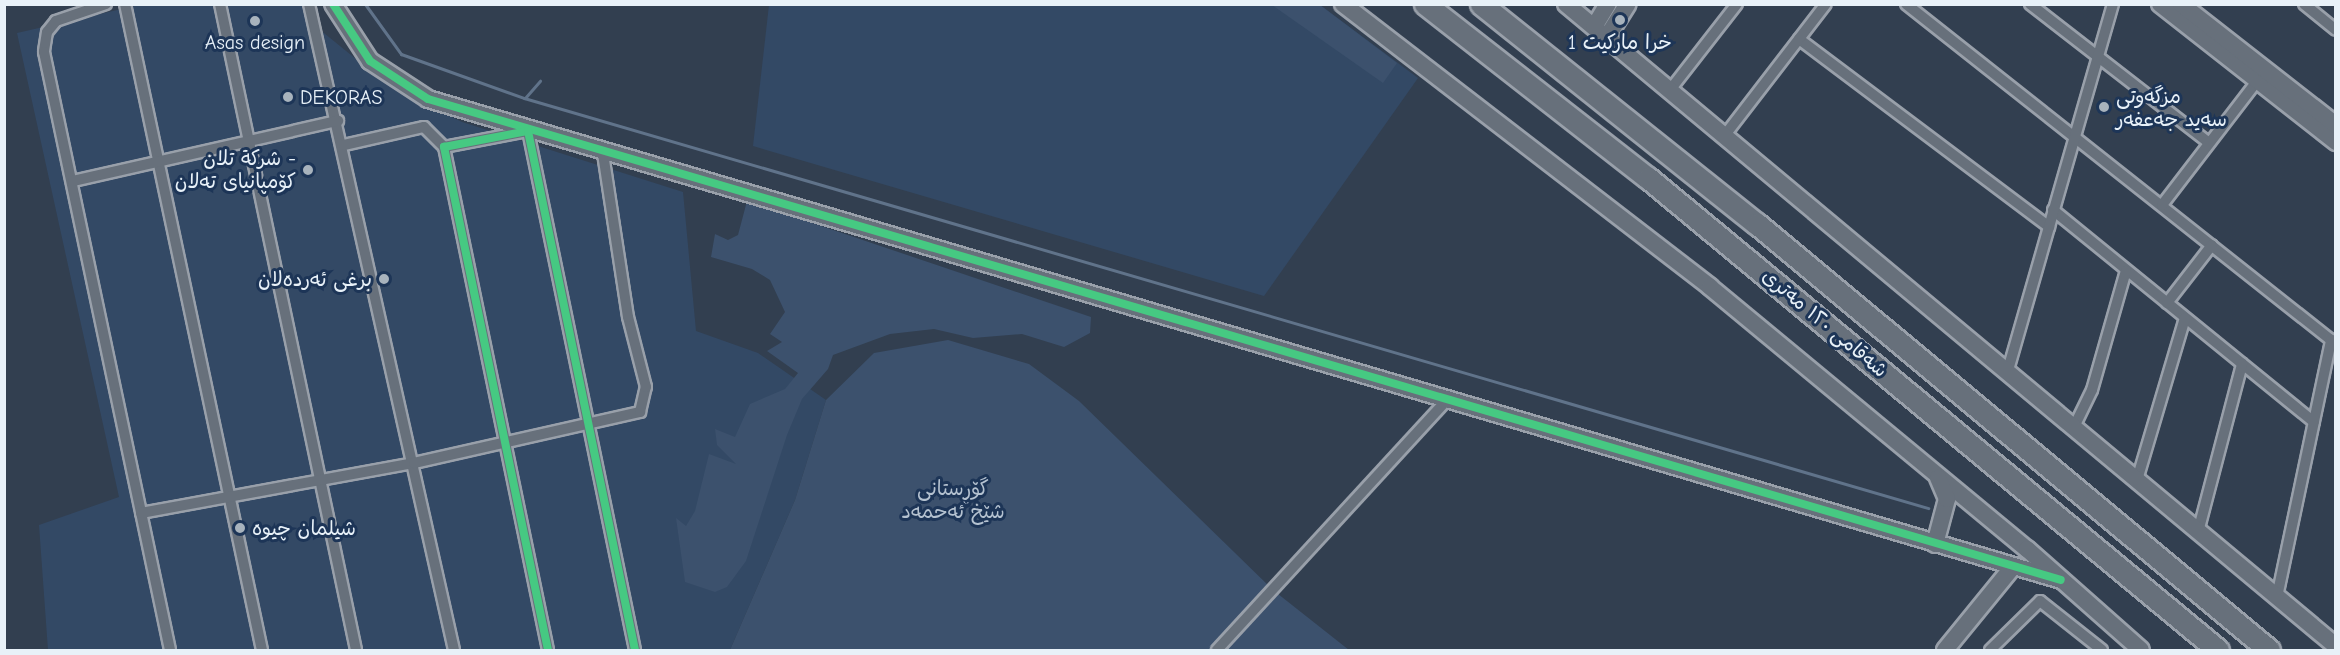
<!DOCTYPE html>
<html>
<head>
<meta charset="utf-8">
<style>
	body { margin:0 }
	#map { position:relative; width:2340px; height:655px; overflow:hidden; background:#323f50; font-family:"Comic Neue","Playpen Sans Arabic",sans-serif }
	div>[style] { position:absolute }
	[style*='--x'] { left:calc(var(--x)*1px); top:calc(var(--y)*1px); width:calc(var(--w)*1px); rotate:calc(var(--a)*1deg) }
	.built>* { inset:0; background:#334965 }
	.green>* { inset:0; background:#3c516d }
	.stream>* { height:3px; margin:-1.5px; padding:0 1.5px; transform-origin:1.5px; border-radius:1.5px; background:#60738a }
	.roads { filter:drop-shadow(2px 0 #99a0aa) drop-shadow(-2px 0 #99a0aa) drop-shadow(0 2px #99a0aa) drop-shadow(0 -2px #99a0aa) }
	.street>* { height:10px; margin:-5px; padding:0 5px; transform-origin:5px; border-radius:5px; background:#67707b }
	.secondary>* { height:16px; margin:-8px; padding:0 8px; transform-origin:8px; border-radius:8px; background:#67707b }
	.highway>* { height:21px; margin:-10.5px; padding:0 10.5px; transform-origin:10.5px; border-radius:10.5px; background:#67707b }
	.cycleway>* { height:8px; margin:-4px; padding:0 4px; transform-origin:4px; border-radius:4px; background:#46c982 }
	.dots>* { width:16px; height:16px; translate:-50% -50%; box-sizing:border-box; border:3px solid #1d3557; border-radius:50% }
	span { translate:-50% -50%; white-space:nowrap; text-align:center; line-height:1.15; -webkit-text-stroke:6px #1d3557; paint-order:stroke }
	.poi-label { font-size:20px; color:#e8f1f8 }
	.left { translate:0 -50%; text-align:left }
	.right { translate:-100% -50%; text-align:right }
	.street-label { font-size:20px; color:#e8f1f8 }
	.park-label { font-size:20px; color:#b5c2d0 }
	.frame { position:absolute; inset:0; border:6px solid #e8f1f8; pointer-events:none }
</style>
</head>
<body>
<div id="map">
	<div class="built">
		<i style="clip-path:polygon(139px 5px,312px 5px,319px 29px,388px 85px,462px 122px,683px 192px,696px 331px,758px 353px,826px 400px,795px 500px,730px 650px,48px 650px,39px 525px,119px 497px,17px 33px)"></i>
		<i style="clip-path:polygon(769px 5px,1320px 5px,1418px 78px,1264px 296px,753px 146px)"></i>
	</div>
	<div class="green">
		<i style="clip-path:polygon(1272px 5px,1320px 5px,1397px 63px,1383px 83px)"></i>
		<i style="clip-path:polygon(747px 201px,1091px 317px,1090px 333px,1064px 347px,1022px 334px,973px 338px,934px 329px,890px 334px,833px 355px,828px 369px,802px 399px,787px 435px,746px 561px,727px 587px,715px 592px,685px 582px,676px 518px,686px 526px,695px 511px,709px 454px,736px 464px,717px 445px,715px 429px,735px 437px,750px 404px,785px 389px,798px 373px,767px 351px,782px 342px,770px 334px,785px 312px,770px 280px,752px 269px,711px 257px,715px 234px,728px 240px,738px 235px)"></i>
		<i style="clip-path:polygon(948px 340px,1029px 364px,1079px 401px,1273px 590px,1349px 650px,730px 650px,795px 500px,826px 400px,874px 353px)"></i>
	</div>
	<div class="stream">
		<i style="--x:365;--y:4;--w:62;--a:54.2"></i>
		<i style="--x:401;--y:54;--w:131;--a:19.7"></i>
		<i style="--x:524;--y:98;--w:1463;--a:16.28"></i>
		<i style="--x:525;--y:98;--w:23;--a:-49"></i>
	</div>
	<div class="roads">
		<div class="street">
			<i style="--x:106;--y:4;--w:53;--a:161.2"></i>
			<i style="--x:56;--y:21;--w:14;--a:129"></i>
			<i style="--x:47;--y:32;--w:20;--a:99"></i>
			<i style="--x:44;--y:52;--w:611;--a:78.1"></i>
			<i style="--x:125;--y:4;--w:660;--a:78.03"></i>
			<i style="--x:220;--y:4;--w:660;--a:78.11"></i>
			<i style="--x:309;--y:4;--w:662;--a:77.35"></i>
			<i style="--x:1906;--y:4;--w:548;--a:38.33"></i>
			<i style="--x:2030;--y:4;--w:225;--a:37.8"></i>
			<i style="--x:2304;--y:4;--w:41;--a:39.1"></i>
			<i style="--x:1799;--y:39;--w:313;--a:36.9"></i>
			<i style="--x:1670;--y:90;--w:109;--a:-52.1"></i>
			<i style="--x:1725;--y:135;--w:165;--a:-52.4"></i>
			<i style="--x:344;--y:145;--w:82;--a:-12.7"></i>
			<i style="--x:424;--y:127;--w:28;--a:45"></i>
			<i style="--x:73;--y:181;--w:272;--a:-12.8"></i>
			<i style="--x:2162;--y:205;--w:156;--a:-52.5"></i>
			<i style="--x:2053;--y:210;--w:336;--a:39.1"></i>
			<i style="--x:2167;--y:303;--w:73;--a:-52.2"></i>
			<i style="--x:2008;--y:370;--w:381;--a:-74"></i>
			<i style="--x:2074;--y:427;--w:41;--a:-64.1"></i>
			<i style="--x:2092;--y:390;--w:124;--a:-74.1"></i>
			<i style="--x:2137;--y:480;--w:169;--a:-73.5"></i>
			<i style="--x:141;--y:513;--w:278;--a:-10.4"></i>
			<i style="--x:414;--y:463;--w:232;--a:-12.7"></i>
			<i style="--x:640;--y:412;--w:26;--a:-77"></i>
			<i style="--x:646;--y:387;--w:72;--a:-104.4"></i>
			<i style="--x:628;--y:317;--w:166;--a:-98.7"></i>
			<i style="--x:2198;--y:532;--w:174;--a:-75.3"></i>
			<i style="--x:2277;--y:597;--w:263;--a:-78.1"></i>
			<i style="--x:548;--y:650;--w:514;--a:-101.68"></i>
			<i style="--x:444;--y:147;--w:86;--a:-10.8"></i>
			<i style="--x:528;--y:131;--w:530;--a:78.35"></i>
			<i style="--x:1217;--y:650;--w:341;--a:-47.4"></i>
			<i style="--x:1990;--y:650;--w:70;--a:-44.4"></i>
			<i style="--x:2040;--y:601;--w:79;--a:38.3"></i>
		</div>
		<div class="secondary">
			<i style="--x:333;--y:4;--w:68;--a:57"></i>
			<i style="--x:370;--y:61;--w:69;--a:33.2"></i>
			<i style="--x:428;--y:99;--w:1702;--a:16.41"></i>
			<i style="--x:1343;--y:4;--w:463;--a:37.6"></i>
			<i style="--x:1710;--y:287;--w:411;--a:39.6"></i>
			<i style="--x:2027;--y:549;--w:152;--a:41.5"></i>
			<i style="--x:1566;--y:4;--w:1003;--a:39.82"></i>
			<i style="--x:2160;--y:4;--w:224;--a:38.1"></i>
			<i style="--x:2181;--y:4;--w:197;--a:38"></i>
			<i style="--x:1594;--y:27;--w:27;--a:-59"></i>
			<i style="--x:1607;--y:37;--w:39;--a:-58"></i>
			<i style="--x:1935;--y:544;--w:47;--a:-75.1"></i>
			<i style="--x:1947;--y:499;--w:23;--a:-113"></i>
			<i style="--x:1945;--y:650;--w:104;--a:-50.8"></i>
		</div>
		<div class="highway">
			<i style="--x:1425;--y:4;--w:283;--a:38"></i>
			<i style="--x:1648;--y:178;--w:740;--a:39.63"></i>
			<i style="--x:1481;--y:4;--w:353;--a:38.6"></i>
			<i style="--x:1757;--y:224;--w:666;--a:39.76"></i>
		</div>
	</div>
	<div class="cycleway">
		<i style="--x:333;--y:4;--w:68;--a:57"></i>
		<i style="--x:370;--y:61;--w:69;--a:33.2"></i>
		<i style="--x:428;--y:99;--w:1702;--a:16.41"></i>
		<i style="--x:548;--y:650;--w:514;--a:-101.68"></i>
		<i style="--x:444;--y:147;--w:86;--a:-10.8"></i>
		<i style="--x:528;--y:131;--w:530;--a:78.35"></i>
	</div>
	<div class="dots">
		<i style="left:1620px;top:20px;background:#a8b3bd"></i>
		<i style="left:255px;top:21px;background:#a8b3bd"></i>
		<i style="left:288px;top:97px;background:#a8b3bd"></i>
		<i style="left:2104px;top:107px;background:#a8b3bd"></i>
		<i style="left:308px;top:170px;background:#a8b3bd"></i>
		<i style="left:384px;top:279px;background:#a8b3bd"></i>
		<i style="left:240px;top:528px;background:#a8b3bd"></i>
	</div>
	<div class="poi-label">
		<span style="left:255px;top:42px">Asas design</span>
		<span style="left:1620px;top:42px">خرا ماركيت 1</span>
		<span class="left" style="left:2116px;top:108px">مزگەوتی<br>سەید جەعفەر</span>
		<span class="left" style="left:300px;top:97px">DEKORAS</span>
		<span class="right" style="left:296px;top:170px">شركة تلان -<br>کۆمپانیای تەلان</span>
		<span class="right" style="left:372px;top:279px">برغی ئەردەلان</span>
		<span class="left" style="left:252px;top:528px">شيلمان چیوه</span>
	</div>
	<div class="street-label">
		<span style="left:1825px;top:323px;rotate:40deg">شەقامی ١٢٠ مەتری</span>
	</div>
	<div class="park-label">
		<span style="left:953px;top:500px">گۆڕستانی<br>شێخ ئەحمەد</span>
	</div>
	<div class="frame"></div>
</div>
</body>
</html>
